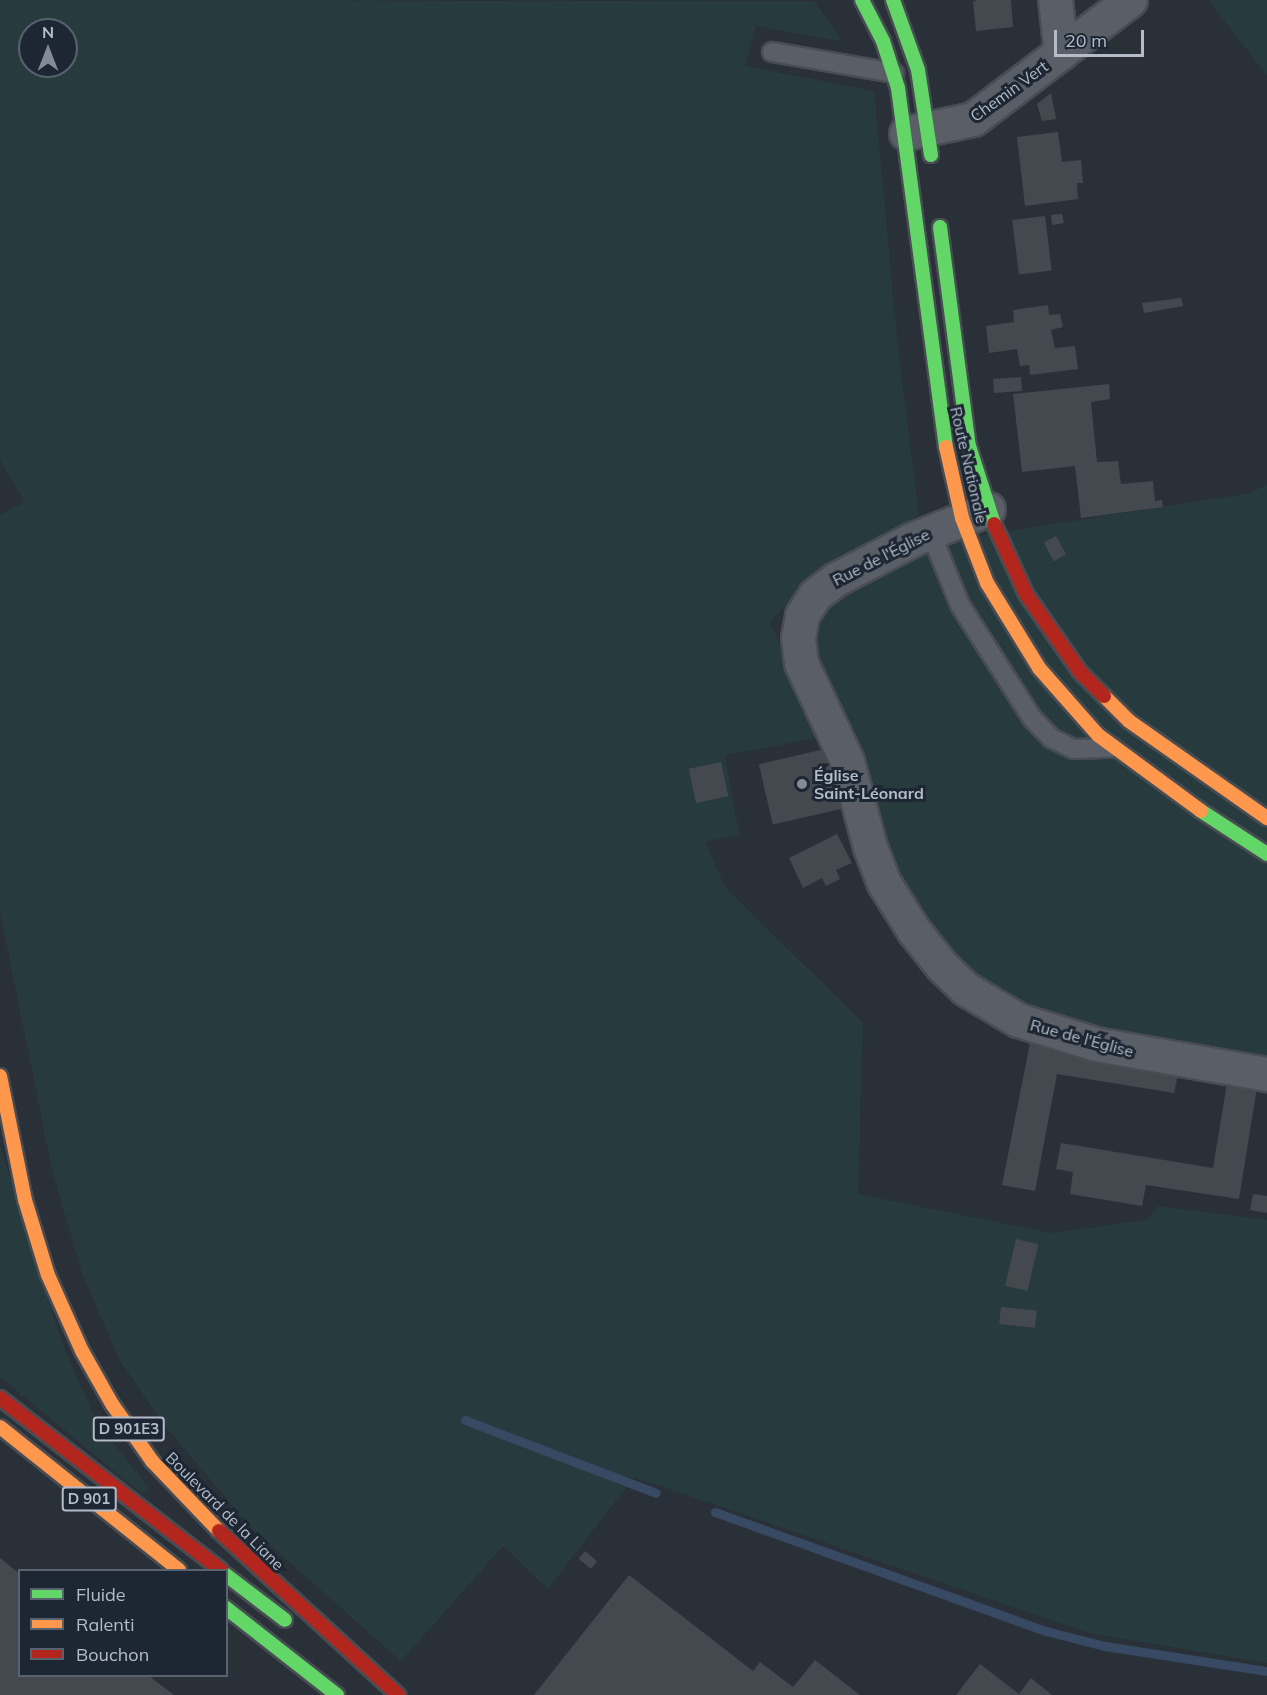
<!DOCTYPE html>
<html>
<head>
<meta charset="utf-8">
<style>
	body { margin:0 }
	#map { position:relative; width:1267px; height:1695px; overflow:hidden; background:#2a3038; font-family:Mulish,sans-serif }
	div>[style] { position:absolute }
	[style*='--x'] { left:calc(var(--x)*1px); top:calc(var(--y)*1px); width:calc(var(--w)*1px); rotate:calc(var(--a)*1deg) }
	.green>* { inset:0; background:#273a3e }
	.stream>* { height:9px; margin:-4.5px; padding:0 4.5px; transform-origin:4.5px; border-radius:4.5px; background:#384963 }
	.building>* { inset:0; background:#444950; transform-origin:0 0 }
	.roads { filter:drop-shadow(2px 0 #484c53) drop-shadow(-2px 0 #484c53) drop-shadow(0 2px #484c53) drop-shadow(0 -2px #484c53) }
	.lane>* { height:18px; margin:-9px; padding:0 9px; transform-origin:9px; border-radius:9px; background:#5a5e66 }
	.street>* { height:33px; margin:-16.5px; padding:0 16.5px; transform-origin:16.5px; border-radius:16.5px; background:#5a5e66 }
	.fast>* { height:14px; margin:-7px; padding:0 7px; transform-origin:7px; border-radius:7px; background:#63d668 }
	.slow>* { height:14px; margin:-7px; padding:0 7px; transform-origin:7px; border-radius:7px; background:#ff974d }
	.jam>* { height:14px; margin:-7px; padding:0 7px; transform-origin:7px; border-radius:7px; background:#b3261e }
	.dots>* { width:16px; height:16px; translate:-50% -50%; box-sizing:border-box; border:3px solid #1d2633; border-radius:50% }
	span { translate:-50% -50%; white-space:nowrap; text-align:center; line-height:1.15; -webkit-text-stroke:6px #1d2633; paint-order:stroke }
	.shield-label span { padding:2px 4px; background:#1d2633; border:2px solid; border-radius:4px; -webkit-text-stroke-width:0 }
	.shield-label { font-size:15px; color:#b4bcc9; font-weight:700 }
	.street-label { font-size:16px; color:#b4bcc9 }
	.poi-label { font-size:16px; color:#b4bcc9; font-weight:700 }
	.left { translate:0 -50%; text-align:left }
	.legend { position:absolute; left:18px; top:1569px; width:210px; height:108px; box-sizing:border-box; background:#1d2633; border:2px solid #59626f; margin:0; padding:8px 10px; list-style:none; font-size:18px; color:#b4bcc9 }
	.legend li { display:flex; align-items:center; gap:12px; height:30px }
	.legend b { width:30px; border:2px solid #59626f }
	.north { position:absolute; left:18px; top:18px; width:60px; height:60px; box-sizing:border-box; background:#1d2633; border:2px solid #59626f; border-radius:50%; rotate:0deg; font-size:16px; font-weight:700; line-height:24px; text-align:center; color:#b4bcc9 }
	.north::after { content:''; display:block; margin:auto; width:21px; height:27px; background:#848b96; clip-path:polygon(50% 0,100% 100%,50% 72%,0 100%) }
	.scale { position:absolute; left:1054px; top:30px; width:90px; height:27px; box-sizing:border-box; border:3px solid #b4bcc9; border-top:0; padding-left:8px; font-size:18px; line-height:21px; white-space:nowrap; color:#b4bcc9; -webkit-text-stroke:4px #1d2633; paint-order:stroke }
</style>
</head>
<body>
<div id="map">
	<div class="green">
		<i style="clip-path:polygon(evenodd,0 0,814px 1px,843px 42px,756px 26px,745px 66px,874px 91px,897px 337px,919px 515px,886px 538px,814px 576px,770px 622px,823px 737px,725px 755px,739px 834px,705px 842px,725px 887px,863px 1023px,858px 1194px,1050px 1233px,1147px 1220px,1158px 1206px,1267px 1220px,1267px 1663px,1089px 1633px,634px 1477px,548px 1589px,503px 1546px,401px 1661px,251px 1528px,161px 1421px,119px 1359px,82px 1273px,52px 1169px,0 912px,0 515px,25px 502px,0 460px,0 0,30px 30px,66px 30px,66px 66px,30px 66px,30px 30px)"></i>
		<i style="clip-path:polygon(1208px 0,1267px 0,1267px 75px,1259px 65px)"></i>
		<i style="clip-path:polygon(1267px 484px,1267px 1060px,1092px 1034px,986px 993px,923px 929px,894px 873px,811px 669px,816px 608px,862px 578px,946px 541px,1251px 493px)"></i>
		<i style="clip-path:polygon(0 1145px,61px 1340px,97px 1423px,149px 1488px,141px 1493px,0 1377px)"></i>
	</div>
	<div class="stream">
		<i style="--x:465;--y:1420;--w:204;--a:20.9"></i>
		<i style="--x:715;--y:1512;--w:352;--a:19.8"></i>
		<i style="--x:1046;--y:1631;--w:61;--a:14.3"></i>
		<i style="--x:1105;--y:1646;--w:164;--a:8.8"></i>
	</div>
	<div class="building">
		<i style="clip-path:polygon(977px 0,1011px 0,1013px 27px,976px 31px,973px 2px)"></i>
		<i style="clip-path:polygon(1051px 93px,1056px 119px,1042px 121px,1037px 104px)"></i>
		<i style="clip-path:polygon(1058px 132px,1062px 162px,1081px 160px,1083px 183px,1077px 183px,1078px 199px,1025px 206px,1017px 137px)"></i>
		<i style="clip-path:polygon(1062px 214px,1064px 223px,1052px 225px,1051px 215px)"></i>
		<i style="left:1045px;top:216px;width:55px;height:33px;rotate:83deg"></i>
		<i style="clip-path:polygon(1181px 298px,1183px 306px,1144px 313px,1142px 303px)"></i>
		<i style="clip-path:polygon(1048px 305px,1049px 315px,1060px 314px,1063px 327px,1051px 330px,1055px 348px,1075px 346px,1078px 369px,1030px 375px,1029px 365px,1020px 366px,1017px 349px,989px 353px,986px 326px,1014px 322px,1013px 310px)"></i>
		<i style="left:1021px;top:377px;width:14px;height:28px;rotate:86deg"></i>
		<i style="clip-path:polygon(1109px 384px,1110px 399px,1091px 402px,1097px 462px,1118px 461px,1121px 484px,1153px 481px,1155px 501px,1162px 500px,1163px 507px,1081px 518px,1075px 466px,1022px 472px,1013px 394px)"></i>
		<i style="left:1056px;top:536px;width:21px;height:14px;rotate:61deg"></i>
		<i style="left:829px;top:748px;width:62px;height:72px;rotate:77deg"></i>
		<i style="left:721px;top:762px;width:35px;height:33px;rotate:78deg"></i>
		<i style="clip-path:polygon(837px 834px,852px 863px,836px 870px,840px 879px,826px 886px,822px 878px,803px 888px,789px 858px)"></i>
		<i style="clip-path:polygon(1030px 1043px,1178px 1074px,1174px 1093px,1057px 1074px,1035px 1191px,1002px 1185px)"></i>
		<i style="clip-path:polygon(1228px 1077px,1258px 1081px,1239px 1199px,1146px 1185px,1142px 1206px,1070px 1194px,1073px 1172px,1056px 1169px,1061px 1143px,1213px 1168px)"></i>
		<i style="clip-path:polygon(1253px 1194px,1267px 1196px,1267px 1213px,1250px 1210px)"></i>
		<i style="left:1016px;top:1239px;width:23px;height:48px;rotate:13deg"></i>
		<i style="left:1001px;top:1307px;width:36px;height:17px;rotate:6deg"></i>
		<i style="left:585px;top:1551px;width:16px;height:10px;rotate:40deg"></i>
		<i style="clip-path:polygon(0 1558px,20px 1574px,20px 1676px,149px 1676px,174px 1695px,0 1695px)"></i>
		<i style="clip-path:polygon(629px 1575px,753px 1671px,760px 1662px,793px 1687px,815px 1660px,860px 1695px,534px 1695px)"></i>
		<i style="clip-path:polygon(980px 1664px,1019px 1694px,1031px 1678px,1052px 1695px,956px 1695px)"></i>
	</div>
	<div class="roads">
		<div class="lane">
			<i style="--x:772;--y:52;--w:124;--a:9.8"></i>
			<i style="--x:930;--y:531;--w:80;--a:67.9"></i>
			<i style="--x:960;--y:605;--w:134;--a:57.5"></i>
			<i style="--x:1032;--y:718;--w:28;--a:46"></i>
			<i style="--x:1051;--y:738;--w:25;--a:26"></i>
			<i style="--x:1074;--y:749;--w:38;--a:-2"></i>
		</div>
		<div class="street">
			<i style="--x:1055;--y:0;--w:53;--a:83.5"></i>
			<i style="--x:906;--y:133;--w:68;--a:-11.8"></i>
			<i style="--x:973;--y:119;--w:197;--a:-37.2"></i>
			<i style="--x:988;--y:509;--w:81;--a:158.2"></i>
			<i style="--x:913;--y:539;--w:87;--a:152.5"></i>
			<i style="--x:836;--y:579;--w:26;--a:143"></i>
			<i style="--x:815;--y:595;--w:24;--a:123"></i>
			<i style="--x:802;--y:615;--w:23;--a:100"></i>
			<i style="--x:798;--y:638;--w:25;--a:83"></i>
			<i style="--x:801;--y:663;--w:108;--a:64.9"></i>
			<i style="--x:847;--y:761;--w:89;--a:75"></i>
			<i style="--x:870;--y:847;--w:39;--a:69"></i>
			<i style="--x:884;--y:883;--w:57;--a:58"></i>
			<i style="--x:914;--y:931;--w:45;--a:51.3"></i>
			<i style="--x:942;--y:966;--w:33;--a:44"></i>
			<i style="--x:966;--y:989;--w:61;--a:30.8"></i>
			<i style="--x:1018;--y:1020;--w:82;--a:17.1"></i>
			<i style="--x:1096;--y:1044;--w:174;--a:10"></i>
		</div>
		<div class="fast">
			<i style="--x:862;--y:0;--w:46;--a:62.9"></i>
			<i style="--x:883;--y:41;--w:49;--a:72.3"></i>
			<i style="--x:898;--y:88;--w:362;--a:82.4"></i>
			<i style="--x:893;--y:0;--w:74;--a:70.3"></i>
			<i style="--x:918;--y:70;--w:86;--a:81.3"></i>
			<i style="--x:940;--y:227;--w:221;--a:82.5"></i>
			<i style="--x:969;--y:446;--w:82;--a:72.2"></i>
			<i style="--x:1201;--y:811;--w:79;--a:33.1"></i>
			<i style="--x:226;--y:1575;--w:74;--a:37.3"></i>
			<i style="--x:226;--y:1608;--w:141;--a:38.1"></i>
		</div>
		<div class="slow">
			<i style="--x:946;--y:447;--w:73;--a:77.3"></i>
			<i style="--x:962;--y:518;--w:70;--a:69"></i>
			<i style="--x:987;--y:583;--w:100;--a:58.5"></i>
			<i style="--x:1039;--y:668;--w:89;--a:48.6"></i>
			<i style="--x:1098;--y:735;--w:128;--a:36.4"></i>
			<i style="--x:1104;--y:696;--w:35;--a:45"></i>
			<i style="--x:1129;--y:721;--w:169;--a:35.1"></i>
			<i style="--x:0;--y:1076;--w:126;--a:78.6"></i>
			<i style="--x:25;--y:1200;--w:78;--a:73"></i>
			<i style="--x:48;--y:1275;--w:83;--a:65.9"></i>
			<i style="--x:82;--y:1351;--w:61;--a:60.5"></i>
			<i style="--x:112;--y:1404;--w:70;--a:54.9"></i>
			<i style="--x:152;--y:1461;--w:97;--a:46.3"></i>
			<i style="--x:0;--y:1427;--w:229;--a:38.6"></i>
		</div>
		<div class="jam">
			<i style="--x:994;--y:524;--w:77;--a:65.4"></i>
			<i style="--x:1026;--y:594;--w:95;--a:55.3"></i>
			<i style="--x:1080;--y:672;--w:34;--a:45"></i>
			<i style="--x:0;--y:1398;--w:280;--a:37.9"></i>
			<i style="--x:219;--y:1531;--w:243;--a:42.5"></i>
		</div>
	</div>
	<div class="dots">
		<i style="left:802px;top:784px;background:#848b96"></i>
	</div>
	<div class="shield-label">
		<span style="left:129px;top:1429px">D 901E3</span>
		<span style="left:89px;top:1499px">D 901</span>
	</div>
	<div class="street-label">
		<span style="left:1009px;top:91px;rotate:-36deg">Chemin Vert</span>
		<span style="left:969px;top:465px;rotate:77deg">Route Nationale</span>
		<span style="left:881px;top:557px;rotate:-27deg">Rue de l'Église</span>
		<span style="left:1082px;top:1038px;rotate:15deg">Rue de l'Église</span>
		<span style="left:225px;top:1511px;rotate:45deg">Boulevard de la Liane</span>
	</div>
	<div class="poi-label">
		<span class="left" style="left:814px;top:784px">Église<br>Saint-Léonard</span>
	</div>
	<ul class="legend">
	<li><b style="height:8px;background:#63d668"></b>Fluide</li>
	<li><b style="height:8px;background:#ff974d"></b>Ralenti</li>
	<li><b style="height:8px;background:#b3261e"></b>Bouchon</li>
	</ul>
	<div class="north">N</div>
	<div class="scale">20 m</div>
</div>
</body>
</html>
